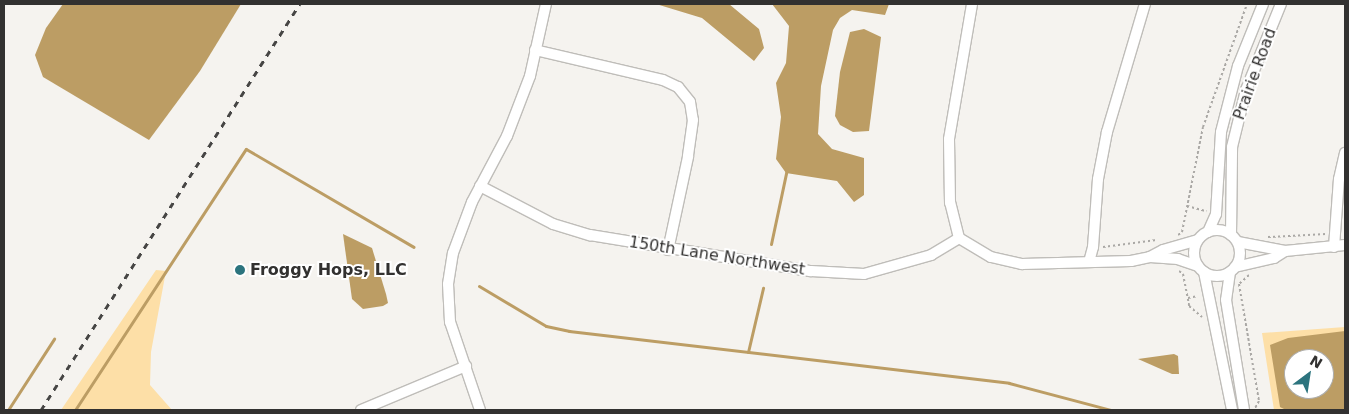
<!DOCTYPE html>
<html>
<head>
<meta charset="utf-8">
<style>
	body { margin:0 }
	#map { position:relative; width:1349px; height:414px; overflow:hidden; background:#f5f3ef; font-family:"DejaVu Sans",sans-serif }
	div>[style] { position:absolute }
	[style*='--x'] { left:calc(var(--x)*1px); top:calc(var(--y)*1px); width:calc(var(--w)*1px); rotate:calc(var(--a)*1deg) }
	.green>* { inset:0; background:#fddfa7 }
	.water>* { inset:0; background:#bc9d64 }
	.stream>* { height:3px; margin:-1.5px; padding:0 1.5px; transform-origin:1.5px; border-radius:1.5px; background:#bc9d64 }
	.path>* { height:2px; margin-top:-1px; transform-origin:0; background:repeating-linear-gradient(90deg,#aaa8a5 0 2.5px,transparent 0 5px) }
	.roads { filter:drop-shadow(1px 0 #bfbdb9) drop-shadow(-1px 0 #bfbdb9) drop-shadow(0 1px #bfbdb9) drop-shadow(0 -1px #bfbdb9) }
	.minor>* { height:10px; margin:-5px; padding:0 5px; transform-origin:5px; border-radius:5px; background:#fff }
	.minor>.ring { margin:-5px; padding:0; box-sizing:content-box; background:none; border:10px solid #fff; border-radius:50% }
	.rail>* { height:3px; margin-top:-1.5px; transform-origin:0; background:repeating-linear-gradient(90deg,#464544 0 6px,transparent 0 12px) }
	.dots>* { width:14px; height:14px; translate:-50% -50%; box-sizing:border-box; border:2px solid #fff; border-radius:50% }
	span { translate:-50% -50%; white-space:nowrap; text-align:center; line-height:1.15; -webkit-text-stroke:4px #fff; paint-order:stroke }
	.street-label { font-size:16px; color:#323130 }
	.poi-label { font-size:16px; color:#323130; font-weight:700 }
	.left { translate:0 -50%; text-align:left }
	.frame { position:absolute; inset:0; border:5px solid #323130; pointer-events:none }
	.north { position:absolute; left:1284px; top:349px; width:50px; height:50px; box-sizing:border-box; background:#fff; border:1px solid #adadac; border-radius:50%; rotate:31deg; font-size:14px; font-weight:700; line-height:20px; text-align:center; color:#323130 }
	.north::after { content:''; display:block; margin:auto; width:18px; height:22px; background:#2c747e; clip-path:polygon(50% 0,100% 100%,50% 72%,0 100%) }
</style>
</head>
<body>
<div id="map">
	<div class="green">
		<i style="clip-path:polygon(156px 270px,166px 271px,151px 352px,150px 385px,172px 410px,61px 410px)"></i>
		<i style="clip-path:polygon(evenodd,1345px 327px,1345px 410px,1274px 410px,1262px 333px,1345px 327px,1294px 359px,1324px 359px,1324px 389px,1294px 389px,1294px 359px)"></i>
	</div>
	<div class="water">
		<i style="clip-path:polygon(63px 4px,241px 4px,200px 71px,149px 140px,43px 77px,35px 55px,46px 28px)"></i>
		<i style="clip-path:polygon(656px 4px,729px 4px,759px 29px,764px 48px,754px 61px,702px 18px)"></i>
		<i style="clip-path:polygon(772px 4px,889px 4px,885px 15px,852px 10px,840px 18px,833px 30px,821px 86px,818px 134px,832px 149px,864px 158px,864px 195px,854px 202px,837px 181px,786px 173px,776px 159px,781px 117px,776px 83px,786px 63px,789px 26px)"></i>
		<i style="clip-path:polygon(864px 29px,881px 37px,869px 131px,853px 132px,840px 125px,835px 116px,840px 72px,850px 32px)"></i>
		<i style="clip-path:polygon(343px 234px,372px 248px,386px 294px,388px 303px,383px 306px,363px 309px,352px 299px)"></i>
		<i style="clip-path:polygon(evenodd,1345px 331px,1345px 410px,1286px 410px,1280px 407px,1270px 345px,1288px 338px,1345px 331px,1294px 359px,1324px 359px,1324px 389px,1294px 389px,1294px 359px)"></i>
		<i style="clip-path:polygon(1174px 354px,1178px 356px,1179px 374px,1172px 374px,1138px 359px)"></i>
	</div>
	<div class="stream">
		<i style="--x:771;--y:244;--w:77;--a:-78"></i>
		<i style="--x:479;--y:286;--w:78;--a:30.8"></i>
		<i style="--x:546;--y:326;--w:24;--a:12"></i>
		<i style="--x:569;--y:331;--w:443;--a:6.7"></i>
		<i style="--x:1009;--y:383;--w:106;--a:14.8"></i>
		<i style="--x:748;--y:352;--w:66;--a:-76.8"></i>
		<i style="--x:8;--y:410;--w:85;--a:-57.1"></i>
		<i style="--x:75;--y:410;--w:312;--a:-56.8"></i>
		<i style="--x:246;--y:149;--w:194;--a:30.3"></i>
	</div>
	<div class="path">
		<i style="--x:1187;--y:206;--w:20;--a:15"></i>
		<i style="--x:1178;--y:235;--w:5;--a:-37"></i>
		<i style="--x:1182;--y:232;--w:107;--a:-78.7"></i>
		<i style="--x:1203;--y:127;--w:131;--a:-70.3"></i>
		<i style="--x:1268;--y:237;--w:58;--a:-3"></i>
		<i style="--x:1103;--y:247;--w:54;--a:-7.4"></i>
		<i style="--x:1179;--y:271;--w:5;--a:37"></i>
		<i style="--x:1183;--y:274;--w:33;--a:79"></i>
		<i style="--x:1189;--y:306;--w:17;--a:40"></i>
		<i style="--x:1249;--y:275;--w:13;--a:138"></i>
		<i style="--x:1239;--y:284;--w:119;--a:80.3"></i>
		<i style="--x:1259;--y:401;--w:10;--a:119"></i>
		<i style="--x:1188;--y:298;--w:10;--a:-11"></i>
	</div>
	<div class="roads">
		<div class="minor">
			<i style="--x:535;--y:50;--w:131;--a:13.2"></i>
			<i style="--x:663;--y:80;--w:17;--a:25"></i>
			<i style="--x:678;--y:87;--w:19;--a:51"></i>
			<i style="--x:690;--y:102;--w:18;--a:81"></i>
			<i style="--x:693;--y:120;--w:37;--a:98"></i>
			<i style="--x:688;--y:157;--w:95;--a:102.1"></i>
			<i style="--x:480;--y:186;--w:82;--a:27.5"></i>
			<i style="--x:553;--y:224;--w:39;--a:17"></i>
			<i style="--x:590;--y:235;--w:224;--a:9.3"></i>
			<i style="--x:811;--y:271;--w:53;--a:3.2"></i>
			<i style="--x:864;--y:274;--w:70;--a:-15.8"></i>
			<i style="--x:931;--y:255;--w:33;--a:-31"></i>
			<i class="ring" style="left:1194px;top:230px;width:36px;height:36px"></i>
			<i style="--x:1208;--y:232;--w:20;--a:-66"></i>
			<i style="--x:1216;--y:214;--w:82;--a:-86.5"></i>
			<i style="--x:1221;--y:132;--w:68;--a:-75.6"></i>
			<i style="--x:1238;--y:66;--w:67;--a:-68"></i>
			<i style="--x:1231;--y:235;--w:88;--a:-89.3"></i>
			<i style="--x:1232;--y:147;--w:59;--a:-76.2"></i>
			<i style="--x:1246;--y:90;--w:93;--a:-67.9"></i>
			<i style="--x:959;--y:238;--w:36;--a:-104"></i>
			<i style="--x:950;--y:203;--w:64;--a:-90.9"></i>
			<i style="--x:949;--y:139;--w:137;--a:-80.3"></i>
			<i style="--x:959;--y:238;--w:37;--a:31"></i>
			<i style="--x:991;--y:257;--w:32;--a:13"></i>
			<i style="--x:1022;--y:264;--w:109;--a:-1.6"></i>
			<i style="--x:1131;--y:261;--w:19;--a:-12"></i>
			<i style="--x:1334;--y:247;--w:68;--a:-85.8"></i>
			<i style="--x:1339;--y:179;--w:27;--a:-77"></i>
			<i style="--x:1285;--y:251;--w:60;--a:-5.7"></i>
			<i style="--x:1089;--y:262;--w:16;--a:-75"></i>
			<i style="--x:1093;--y:247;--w:68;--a:-85.8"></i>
			<i style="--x:1098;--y:179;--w:48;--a:-79.2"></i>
			<i style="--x:1107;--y:132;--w:134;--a:-73.5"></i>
			<i style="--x:1198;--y:266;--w:21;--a:-161"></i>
			<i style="--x:1178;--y:259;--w:28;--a:-176"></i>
			<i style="--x:1150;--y:257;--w:15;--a:-28"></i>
			<i style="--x:1163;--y:250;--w:36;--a:-16"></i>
			<i style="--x:1235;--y:267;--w:40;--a:-13"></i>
			<i style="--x:1274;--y:258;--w:13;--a:-32"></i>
			<i style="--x:1285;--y:251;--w:48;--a:-169.2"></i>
			<i style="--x:1204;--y:272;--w:141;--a:78.5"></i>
			<i style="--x:1230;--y:272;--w:28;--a:98"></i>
			<i style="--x:1226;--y:300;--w:111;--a:80.7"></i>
			<i style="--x:361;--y:410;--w:114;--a:-22.7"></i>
			<i style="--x:480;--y:410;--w:93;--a:-108.8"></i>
			<i style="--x:450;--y:322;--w:38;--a:-93"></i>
			<i style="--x:448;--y:284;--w:31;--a:-81"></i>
			<i style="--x:453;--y:253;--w:54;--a:-69.6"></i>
			<i style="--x:472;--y:202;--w:75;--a:-62.1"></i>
			<i style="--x:507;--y:136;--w:64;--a:-69"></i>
			<i style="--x:530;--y:76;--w:74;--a:-77.5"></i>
		</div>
	</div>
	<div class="rail">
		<i style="--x:41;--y:410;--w:482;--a:-57.5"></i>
	</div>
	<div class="dots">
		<i style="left:240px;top:270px;background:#2c747e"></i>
	</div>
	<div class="street-label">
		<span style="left:1255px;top:74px;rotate:-70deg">Prairie Road</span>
		<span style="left:717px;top:256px;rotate:9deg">150th Lane Northwest</span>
	</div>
	<div class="poi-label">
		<span class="left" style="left:250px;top:270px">Froggy Hops, LLC</span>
	</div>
	<div class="frame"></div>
	<div class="north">N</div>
</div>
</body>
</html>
